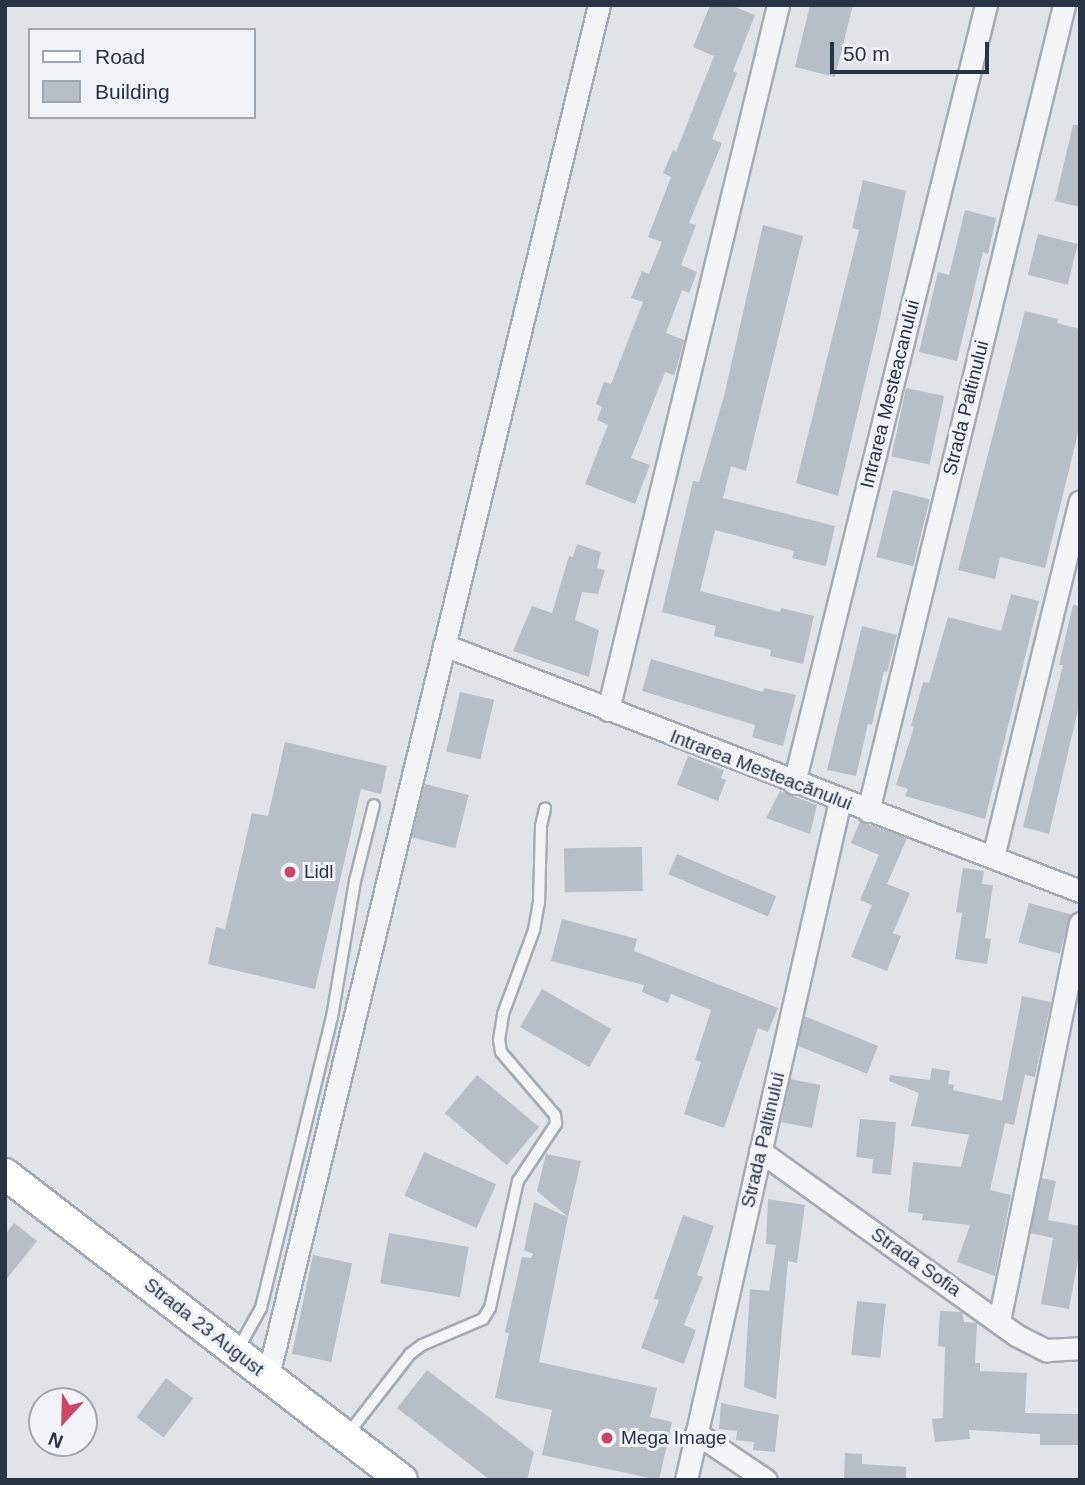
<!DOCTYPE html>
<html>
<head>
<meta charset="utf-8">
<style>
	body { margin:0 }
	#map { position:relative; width:1085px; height:1485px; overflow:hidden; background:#e0e4e9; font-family:Helvetica,sans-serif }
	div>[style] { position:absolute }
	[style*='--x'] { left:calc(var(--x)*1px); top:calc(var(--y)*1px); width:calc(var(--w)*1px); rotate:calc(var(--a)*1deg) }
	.building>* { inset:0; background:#b7bec6; transform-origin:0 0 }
	.roads { filter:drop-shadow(2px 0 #a5abb3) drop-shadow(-2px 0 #a5abb3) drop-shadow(0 2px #a5abb3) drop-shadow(0 -2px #a5abb3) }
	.lane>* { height:10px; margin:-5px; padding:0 5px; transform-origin:5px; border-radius:5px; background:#f3f5f7 }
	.street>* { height:21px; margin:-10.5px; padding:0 10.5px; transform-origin:10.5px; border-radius:10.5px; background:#f3f5f7 }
	.secondary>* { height:30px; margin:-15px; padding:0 15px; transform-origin:15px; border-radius:15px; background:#fff }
	.dots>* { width:19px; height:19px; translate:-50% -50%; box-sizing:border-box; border:4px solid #f0f3f7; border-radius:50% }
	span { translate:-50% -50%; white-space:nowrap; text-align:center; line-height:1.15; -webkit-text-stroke:6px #f0f3f7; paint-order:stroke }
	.street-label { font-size:19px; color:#293341 }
	.poi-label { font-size:19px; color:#293341 }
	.left { translate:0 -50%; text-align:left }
	.frame { position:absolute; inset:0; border:7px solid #293341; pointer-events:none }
	.legend { position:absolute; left:28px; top:28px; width:228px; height:91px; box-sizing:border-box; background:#f0f3f7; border:2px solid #a0a6ae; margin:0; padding:9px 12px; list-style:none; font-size:21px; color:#293341 }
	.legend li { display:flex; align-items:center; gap:14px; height:35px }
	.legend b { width:35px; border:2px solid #a0a6ae }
	.north { position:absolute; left:28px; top:1387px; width:70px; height:70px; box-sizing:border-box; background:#f0f3f7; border:2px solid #a0a6ae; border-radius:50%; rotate:202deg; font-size:19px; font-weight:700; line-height:28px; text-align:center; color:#293341 }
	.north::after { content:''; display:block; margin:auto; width:24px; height:32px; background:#cf4464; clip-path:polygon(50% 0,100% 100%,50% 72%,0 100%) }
	.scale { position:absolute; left:830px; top:42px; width:159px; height:32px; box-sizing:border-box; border:4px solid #293341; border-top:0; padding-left:9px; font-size:21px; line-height:24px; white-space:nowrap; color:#293341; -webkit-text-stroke:5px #f0f3f7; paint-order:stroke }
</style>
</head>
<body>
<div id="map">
	<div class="building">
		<i style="clip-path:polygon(710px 5px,730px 5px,755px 15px,733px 71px,737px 73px,712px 139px,722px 143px,689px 223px,696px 225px,681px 265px,697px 272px,689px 293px,682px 290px,666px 333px,684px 340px,677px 367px,674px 375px,665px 372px,631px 458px,650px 465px,635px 504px,585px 484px,608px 425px,597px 420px,602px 407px,596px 404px,604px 382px,611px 384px,643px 302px,631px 298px,642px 271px,649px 274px,662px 242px,648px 237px,671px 177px,663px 173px,673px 150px,676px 152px,714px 56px,693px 47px)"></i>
		<i style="clip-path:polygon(810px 5px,853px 5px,835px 77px,795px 67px)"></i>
		<i style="clip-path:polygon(1073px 125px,1080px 125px,1080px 207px,1055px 201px)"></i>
		<i style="clip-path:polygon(863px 180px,906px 191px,880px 318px,838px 496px,796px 483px,859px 230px,852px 228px)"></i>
		<i style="clip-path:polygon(965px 210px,996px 218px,988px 254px,983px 252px,957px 361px,919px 352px,938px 272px,949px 275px)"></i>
		<i style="clip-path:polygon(763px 225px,803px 236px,746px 471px,731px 466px,723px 498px,835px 526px,826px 566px,792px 558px,794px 551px,715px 530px,700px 591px,780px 612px,781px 608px,814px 616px,803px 664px,770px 656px,771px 650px,714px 636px,716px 626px,662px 612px,693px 481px,699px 482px,724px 396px)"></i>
		<i style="left:1038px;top:234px;width:41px;height:42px;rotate:14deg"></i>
		<i style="clip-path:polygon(1025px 311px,1058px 319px,1057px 323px,1080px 329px,1080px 425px,1045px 568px,1000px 557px,995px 579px,958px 570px)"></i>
		<i style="left:906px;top:388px;width:39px;height:70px;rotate:12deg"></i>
		<i style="left:893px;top:490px;width:38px;height:69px;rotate:14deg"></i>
		<i style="clip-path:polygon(577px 544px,601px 552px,597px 568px,605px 570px,598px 594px,582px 592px,575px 620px,599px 630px,589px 677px,513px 651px,532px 606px,552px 613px,569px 556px,573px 557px)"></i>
		<i style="clip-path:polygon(1011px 594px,1039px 601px,985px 819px,905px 796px,908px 789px,896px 785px,914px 727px,911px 726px,923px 682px,929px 683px,948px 617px,1001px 631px)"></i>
		<i style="clip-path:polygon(1073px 605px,1080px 606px,1080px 701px,1049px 834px,1023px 827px,1063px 665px,1059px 665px)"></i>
		<i style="clip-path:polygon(862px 626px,897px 635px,887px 672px,884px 671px,872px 725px,868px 724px,856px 776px,827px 770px)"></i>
		<i style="clip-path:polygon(651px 659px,763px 692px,764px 688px,796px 695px,783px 746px,752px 737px,755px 725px,642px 691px)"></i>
		<i style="left:460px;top:692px;width:35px;height:61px;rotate:13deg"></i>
		<i style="clip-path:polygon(285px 742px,387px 766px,381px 794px,361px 789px,315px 989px,208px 964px,216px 927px,225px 929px,252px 813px,268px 816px)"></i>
		<i style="clip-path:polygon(688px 756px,724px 770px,721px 778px,726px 780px,718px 801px,677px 785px)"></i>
		<i style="left:425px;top:784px;width:45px;height:55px;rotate:14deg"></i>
		<i style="clip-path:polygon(780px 791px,817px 805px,810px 834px,766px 818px)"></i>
		<i style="clip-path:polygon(860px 821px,907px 838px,887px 884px,910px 893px,893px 933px,901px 936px,887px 971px,851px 957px,872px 905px,860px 900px,879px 855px,851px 843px)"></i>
		<i style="left:642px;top:847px;width:44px;height:78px;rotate:89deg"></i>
		<i style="left:677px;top:854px;width:108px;height:22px;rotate:23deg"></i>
		<i style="clip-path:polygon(963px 868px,984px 871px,982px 884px,993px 885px,985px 938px,991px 939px,987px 964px,955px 959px,962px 913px,956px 912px)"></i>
		<i style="left:1029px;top:903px;width:43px;height:41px;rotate:15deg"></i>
		<i style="clip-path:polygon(562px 919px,637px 939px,634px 951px,778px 1008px,768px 1032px,758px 1028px,724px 1128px,684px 1114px,701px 1062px,695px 1060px,711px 1010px,671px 994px,668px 1003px,642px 992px,644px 985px,551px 961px)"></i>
		<i style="left:542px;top:989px;width:80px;height:44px;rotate:30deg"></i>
		<i style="clip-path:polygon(1022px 996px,1051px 1002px,1035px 1077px,1025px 1075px,1014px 1125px,1005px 1123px,990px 1190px,1011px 1195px,995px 1276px,957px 1262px,970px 1225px,922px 1220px,923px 1214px,908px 1212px,913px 1162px,961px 1167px,969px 1135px,911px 1126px,919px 1093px,889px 1081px,890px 1075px,930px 1080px,932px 1068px,950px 1071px,948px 1084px,954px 1085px,953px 1090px,1002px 1101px)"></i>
		<i style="left:804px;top:1016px;width:80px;height:30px;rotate:22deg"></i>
		<i style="left:477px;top:1075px;width:81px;height:50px;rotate:40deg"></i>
		<i style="left:790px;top:1079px;width:31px;height:44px;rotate:11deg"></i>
		<i style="clip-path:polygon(860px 1119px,896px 1122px,891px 1175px,872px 1173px,873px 1159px,856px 1157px)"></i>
		<i style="left:424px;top:1152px;width:79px;height:48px;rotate:24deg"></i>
		<i style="clip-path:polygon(546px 1154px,581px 1161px,568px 1217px,537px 1191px)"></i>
		<i style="clip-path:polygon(1042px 1178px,1056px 1181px,1048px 1220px,1080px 1226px,1080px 1250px,1069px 1309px,1041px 1304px,1053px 1238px,1030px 1233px)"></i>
		<i style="clip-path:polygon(768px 1199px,805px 1205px,797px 1263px,788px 1261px,776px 1399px,744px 1387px,750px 1289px,769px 1291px,776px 1245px,766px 1244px)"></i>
		<i style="clip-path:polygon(534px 1202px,568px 1217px,539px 1362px,657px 1388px,650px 1417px,672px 1422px,659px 1480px,542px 1455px,552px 1410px,495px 1398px,509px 1333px,505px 1332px,522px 1257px,531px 1258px,533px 1254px,524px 1250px)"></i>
		<i style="clip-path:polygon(683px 1215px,714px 1226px,697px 1275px,703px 1277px,684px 1325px,696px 1330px,684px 1364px,641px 1348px,659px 1300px,654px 1299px)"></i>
		<i style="clip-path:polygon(14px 1223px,37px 1241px,5px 1281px,5px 1235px)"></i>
		<i style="left:389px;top:1233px;width:81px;height:51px;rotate:10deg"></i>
		<i style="left:313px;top:1255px;width:40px;height:101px;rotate:12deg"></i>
		<i style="left:857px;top:1301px;width:29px;height:54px;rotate:6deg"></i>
		<i style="clip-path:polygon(940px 1311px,962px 1312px,964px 1322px,977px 1323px,975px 1363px,980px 1363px,980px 1371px,1027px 1373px,1025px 1413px,1079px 1414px,1079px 1445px,1040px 1445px,1040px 1434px,969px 1430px,970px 1439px,935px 1442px,932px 1419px,943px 1418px,945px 1347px,938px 1346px)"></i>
		<i style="clip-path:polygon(427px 1370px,534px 1452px,527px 1480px,490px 1480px,397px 1408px)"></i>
		<i style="left:166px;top:1378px;width:34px;height:49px;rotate:37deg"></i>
		<i style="clip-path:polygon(721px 1403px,779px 1415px,775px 1452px,753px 1450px,754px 1442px,736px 1440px,737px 1431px,719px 1429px)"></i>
		<i style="clip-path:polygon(845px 1453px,862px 1454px,862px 1464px,906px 1467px,906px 1480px,844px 1480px)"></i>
	</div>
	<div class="roads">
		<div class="lane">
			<i style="--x:238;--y:1349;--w:47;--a:-60.7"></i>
			<i style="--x:261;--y:1308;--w:300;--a:-76.3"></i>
			<i style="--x:332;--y:1017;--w:138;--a:-80.4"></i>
			<i style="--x:355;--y:881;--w:78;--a:-76"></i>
			<i style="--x:347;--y:1435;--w:103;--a:-52.1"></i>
			<i style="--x:410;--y:1354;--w:15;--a:-37"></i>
			<i style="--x:422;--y:1345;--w:66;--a:-23.1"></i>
			<i style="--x:483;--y:1319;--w:13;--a:-58"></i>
			<i style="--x:490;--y:1308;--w:130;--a:-77.6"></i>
			<i style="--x:518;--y:1181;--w:69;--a:-56.3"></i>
			<i style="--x:556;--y:1124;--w:9;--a:-96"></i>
			<i style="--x:555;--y:1115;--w:83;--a:-130.6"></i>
			<i style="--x:501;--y:1052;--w:12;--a:-99"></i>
			<i style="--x:499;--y:1040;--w:26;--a:-81"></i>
			<i style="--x:503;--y:1014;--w:90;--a:-69.7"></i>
			<i style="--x:534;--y:930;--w:27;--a:-80"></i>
			<i style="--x:539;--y:903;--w:77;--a:-88.5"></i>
			<i style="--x:541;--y:826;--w:18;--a:-77"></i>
		</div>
		<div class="street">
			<i style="--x:444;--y:645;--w:682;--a:21.15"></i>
			<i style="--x:608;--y:710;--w:725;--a:-76.44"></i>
			<i style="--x:794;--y:783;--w:801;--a:-76.14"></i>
			<i style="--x:868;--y:811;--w:829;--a:-76.33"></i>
			<i style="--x:993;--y:857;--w:366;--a:-76.3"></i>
			<i style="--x:760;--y:1151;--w:315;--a:35.7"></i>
			<i style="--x:1016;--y:1335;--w:34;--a:27"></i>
			<i style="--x:1046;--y:1350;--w:34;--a:-3"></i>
			<i style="--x:999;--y:1321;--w:406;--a:-78.5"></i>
			<i style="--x:268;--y:1376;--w:1410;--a:-76.43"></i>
			<i style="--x:696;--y:1433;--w:84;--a:33.9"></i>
			<i style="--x:686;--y:1480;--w:697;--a:-77.24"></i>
		</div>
		<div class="secondary">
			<i style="--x:5;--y:1174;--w:501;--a:37.62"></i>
		</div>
	</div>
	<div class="dots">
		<i style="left:290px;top:872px;background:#cf4464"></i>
		<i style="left:607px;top:1438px;background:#cf4464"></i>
	</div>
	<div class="street-label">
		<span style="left:890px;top:394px;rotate:-76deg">Intrarea Mesteacanului</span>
		<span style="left:966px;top:408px;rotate:-76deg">Strada Paltinului</span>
		<span style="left:761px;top:770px;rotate:21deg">Intrarea Mesteacănului</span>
		<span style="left:763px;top:1140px;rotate:-77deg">Strada Paltinului</span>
		<span style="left:916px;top:1262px;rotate:35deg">Strada Sofia</span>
		<span style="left:204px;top:1327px;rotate:38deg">Strada 23 August</span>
	</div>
	<div class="poi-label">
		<span class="left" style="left:304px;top:872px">Lidl</span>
		<span class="left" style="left:621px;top:1438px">Mega Image</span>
	</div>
	<div class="frame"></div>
	<ul class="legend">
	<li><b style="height:9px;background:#fff"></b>Road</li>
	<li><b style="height:19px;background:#b7bec6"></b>Building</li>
	</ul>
	<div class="north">N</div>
	<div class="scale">50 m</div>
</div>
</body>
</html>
